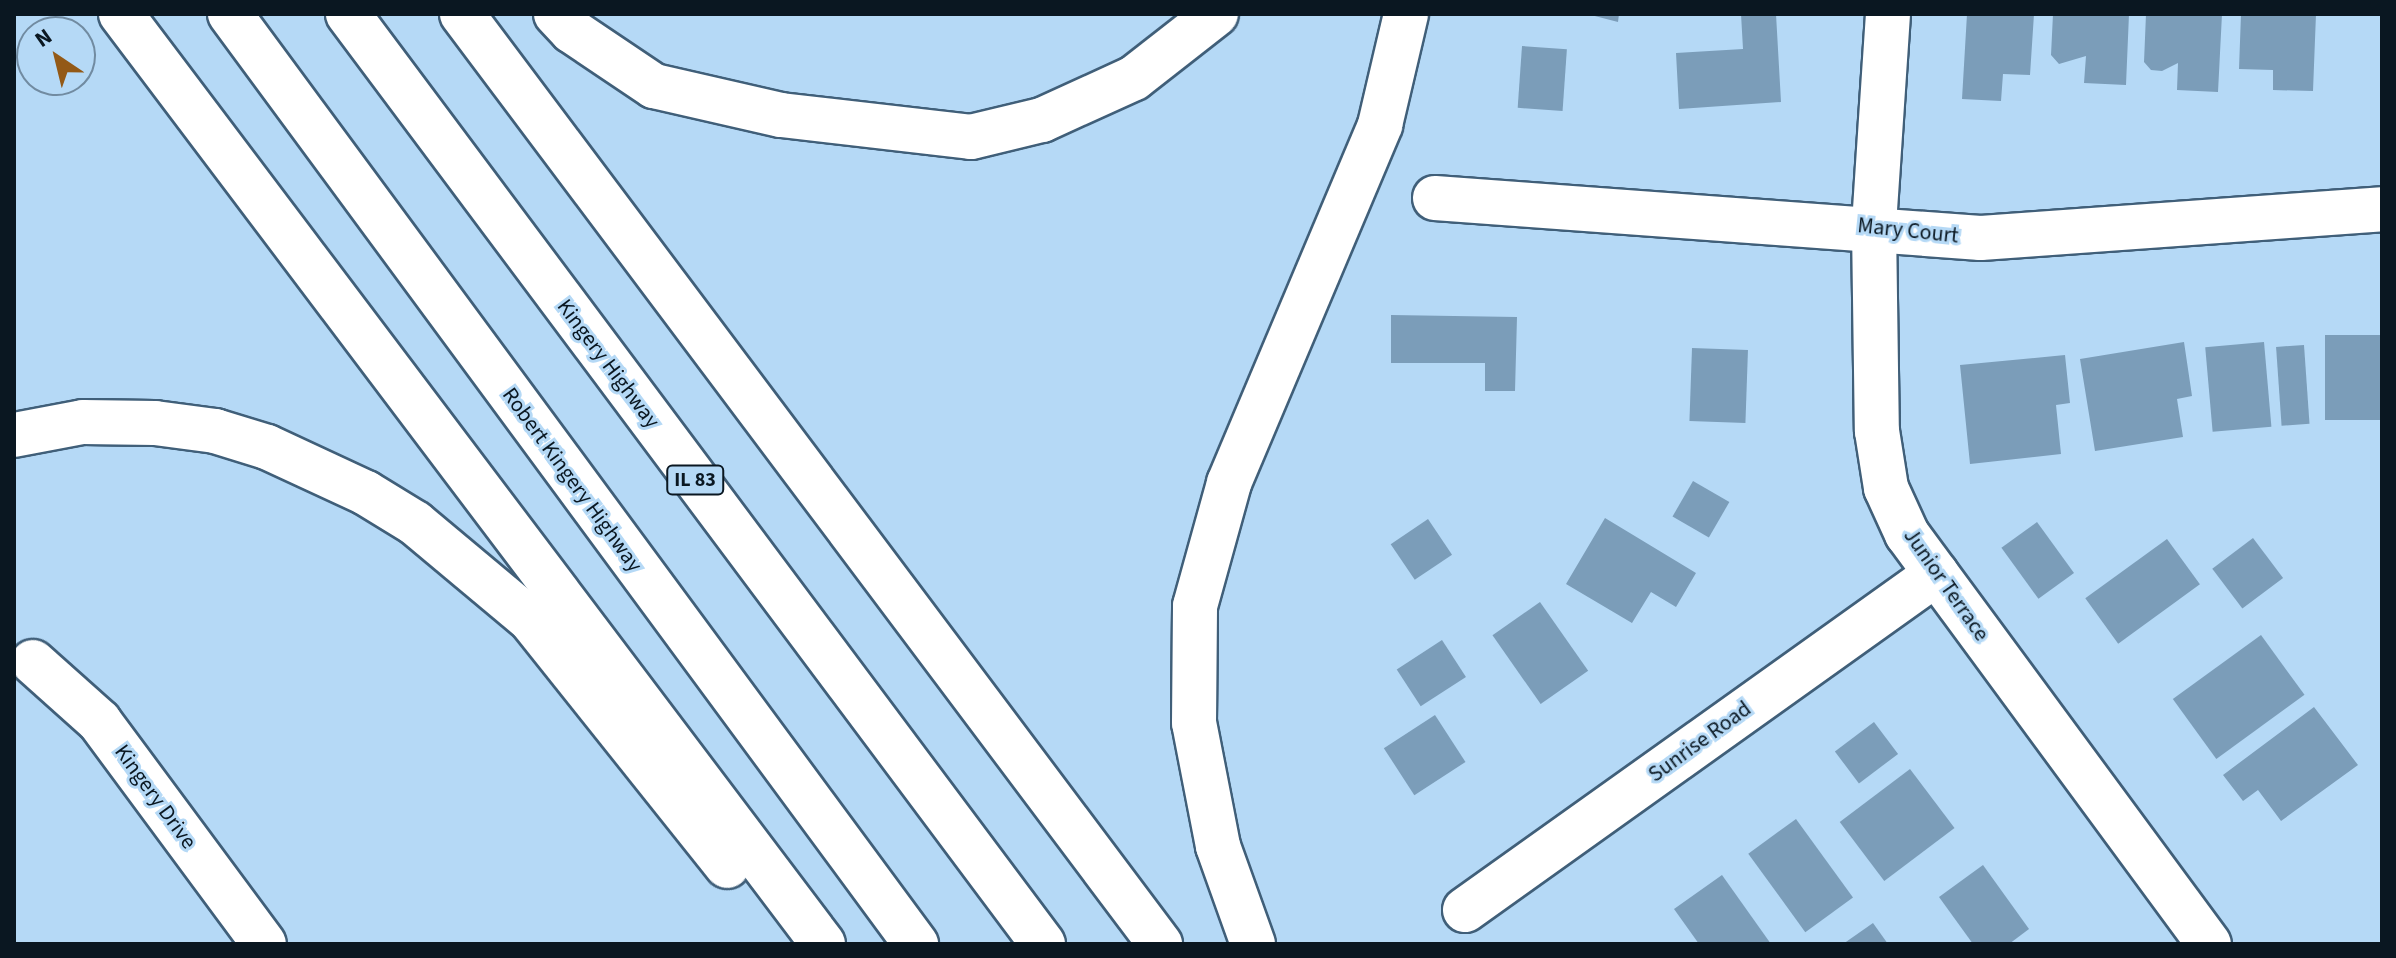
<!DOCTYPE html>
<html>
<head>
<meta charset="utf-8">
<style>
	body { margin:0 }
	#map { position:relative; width:2396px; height:958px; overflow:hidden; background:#b5d9f6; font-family:"Source Sans 3",sans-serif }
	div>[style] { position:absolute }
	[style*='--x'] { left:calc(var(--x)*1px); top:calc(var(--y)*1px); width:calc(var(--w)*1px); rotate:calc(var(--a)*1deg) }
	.building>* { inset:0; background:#7b9db9; transform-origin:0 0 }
	.roads { filter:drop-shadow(2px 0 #405f79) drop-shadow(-2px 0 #405f79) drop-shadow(0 2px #405f79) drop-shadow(0 -2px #405f79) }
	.street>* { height:44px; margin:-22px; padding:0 22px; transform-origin:22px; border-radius:22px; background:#fff }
	.highway>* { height:44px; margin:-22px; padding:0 22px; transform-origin:22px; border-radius:22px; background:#fff }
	span { translate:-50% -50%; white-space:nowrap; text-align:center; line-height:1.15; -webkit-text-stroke:6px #b5d9f6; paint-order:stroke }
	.shield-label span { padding:2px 6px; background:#b5d9f6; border:2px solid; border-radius:6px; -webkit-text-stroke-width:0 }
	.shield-label { font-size:20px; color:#0a1721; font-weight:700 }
	.street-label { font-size:22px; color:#0a1721 }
	.frame { position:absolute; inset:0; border:16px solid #0a1721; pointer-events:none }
	.north { position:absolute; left:16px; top:16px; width:80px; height:80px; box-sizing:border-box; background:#b5d9f6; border:2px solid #718ba1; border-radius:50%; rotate:325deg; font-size:22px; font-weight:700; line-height:32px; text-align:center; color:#0a1721 }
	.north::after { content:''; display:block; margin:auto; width:28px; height:36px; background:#935916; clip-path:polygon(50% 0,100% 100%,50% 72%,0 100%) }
</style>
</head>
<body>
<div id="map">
	<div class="building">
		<i style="clip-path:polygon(1587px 14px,1619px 14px,1618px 22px)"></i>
		<i style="clip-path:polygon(1741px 14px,1776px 14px,1781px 102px,1679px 109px,1676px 53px,1743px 49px)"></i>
		<i style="clip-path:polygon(1967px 14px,2034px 14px,2030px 75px,2003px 74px,2001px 101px,1962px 99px)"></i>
		<i style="clip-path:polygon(2053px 14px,2129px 14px,2126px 85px,2084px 83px,2086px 56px,2059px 64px,2051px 55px)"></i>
		<i style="clip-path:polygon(2146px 14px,2222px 14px,2218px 92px,2177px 90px,2178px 63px,2162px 71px,2151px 70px,2144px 62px)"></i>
		<i style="clip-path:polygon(2241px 14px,2316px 14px,2313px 91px,2273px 90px,2273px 70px,2239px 69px)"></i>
		<i style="left:1522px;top:46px;width:45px;height:62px;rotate:4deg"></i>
		<i style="clip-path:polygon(1391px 315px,1517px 317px,1515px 391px,1485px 391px,1485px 363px,1391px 363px)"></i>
		<i style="left:2325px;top:335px;width:57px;height:85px"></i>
		<i style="clip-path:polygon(2184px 342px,2192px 396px,2177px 399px,2183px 437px,2095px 451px,2080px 359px)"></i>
		<i style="left:2264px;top:342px;width:85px;height:59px;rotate:85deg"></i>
		<i style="left:2304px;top:345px;width:79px;height:28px;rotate:86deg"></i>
		<i style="left:1692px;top:348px;width:56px;height:73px;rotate:2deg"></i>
		<i style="clip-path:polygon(2065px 355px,2070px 403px,2056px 405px,2061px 454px,1970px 464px,1960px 365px)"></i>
		<i style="left:1693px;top:481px;width:42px;height:41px;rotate:30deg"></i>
		<i style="clip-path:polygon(1605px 518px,1696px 573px,1676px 607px,1651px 592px,1632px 623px,1566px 584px)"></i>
		<i style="left:1428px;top:519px;width:43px;height:45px;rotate:56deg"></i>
		<i style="left:2037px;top:522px;width:63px;height:44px;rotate:54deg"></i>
		<i style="left:2253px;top:538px;width:50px;height:51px;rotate:53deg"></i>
		<i style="left:2167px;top:539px;width:56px;height:101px;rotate:54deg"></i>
		<i style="left:1540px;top:602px;width:84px;height:58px;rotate:55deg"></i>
		<i style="left:2261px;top:635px;width:74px;height:109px;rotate:54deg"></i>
		<i style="left:1442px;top:640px;width:44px;height:54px;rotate:57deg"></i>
		<i style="clip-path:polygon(2314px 707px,2358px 765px,2281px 821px,2258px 790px,2243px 801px,2223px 775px)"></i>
		<i style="left:1435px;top:715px;width:56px;height:61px;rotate:57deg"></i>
		<i style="left:1874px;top:722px;width:40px;height:49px;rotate:53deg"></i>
		<i style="left:1910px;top:769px;width:74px;height:88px;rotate:53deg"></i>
		<i style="left:1796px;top:819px;width:97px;height:59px;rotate:54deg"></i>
		<i style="clip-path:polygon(1983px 865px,2029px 929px,2009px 944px,1973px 944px,1939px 897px)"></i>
		<i style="clip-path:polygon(1722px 875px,1771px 944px,1699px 944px,1674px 909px)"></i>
		<i style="clip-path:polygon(1873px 923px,1888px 944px,1843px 944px)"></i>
	</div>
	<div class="roads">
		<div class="street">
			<i style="--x:1888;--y:14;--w:212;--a:93.8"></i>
			<i style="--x:1874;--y:226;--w:205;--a:89.2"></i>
			<i style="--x:1877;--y:431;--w:58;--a:81"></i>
			<i style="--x:1886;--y:488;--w:51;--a:65.5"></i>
			<i style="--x:1907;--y:534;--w:509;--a:53.63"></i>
			<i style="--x:1435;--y:198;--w:547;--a:4.19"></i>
			<i style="--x:1981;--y:238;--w:402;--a:-4.1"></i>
			<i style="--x:33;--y:662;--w:89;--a:41.8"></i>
			<i style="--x:99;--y:721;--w:277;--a:53.5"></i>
			<i style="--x:1465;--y:910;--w:579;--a:-35.5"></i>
		</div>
		<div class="highway">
			<i style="--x:121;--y:14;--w:1165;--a:52.95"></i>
			<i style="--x:230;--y:14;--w:1156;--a:53.59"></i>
			<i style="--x:348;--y:14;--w:1161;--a:53.23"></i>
			<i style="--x:462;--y:14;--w:1163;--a:53.11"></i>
			<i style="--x:556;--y:14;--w:23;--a:47"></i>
			<i style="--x:572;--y:31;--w:99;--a:33.9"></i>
			<i style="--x:654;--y:86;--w:130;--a:12.9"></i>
			<i style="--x:781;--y:115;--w:191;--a:6.6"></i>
			<i style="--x:971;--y:137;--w:73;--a:-13.5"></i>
			<i style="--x:1042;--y:120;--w:101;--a:-24.5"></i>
			<i style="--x:1134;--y:78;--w:104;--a:-38"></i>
			<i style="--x:14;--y:435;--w:70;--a:-10.7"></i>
			<i style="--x:83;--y:422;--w:72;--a:0.8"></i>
			<i style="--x:155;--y:423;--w:61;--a:7.6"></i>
			<i style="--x:215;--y:431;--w:54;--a:17.1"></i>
			<i style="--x:267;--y:447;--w:109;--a:24.9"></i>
			<i style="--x:366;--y:493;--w:57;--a:31.5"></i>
			<i style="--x:415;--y:523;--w:150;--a:39.9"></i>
			<i style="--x:530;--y:619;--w:316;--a:51.4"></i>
			<i style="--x:1253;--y:944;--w:104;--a:-109.7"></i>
			<i style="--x:1218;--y:846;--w:125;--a:-101"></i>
			<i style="--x:1194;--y:723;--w:117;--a:-89.5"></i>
			<i style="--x:1195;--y:606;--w:128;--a:-74.5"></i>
			<i style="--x:1229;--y:483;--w:389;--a:-67.1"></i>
			<i style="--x:1380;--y:125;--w:114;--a:-76.8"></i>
		</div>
	</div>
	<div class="shield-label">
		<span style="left:695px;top:480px">IL 83</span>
	</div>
	<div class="street-label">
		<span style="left:1908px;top:231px;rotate:6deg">Mary Court</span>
		<span style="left:608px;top:364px;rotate:53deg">Kingery Highway</span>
		<span style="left:572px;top:480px;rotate:54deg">Robert Kingery Highway</span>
		<span style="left:1946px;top:585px;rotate:55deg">Junior Terrace</span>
		<span style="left:1700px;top:742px;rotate:-36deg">Sunrise Road</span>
		<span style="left:155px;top:797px;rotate:54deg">Kingery Drive</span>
	</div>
	<div class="frame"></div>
	<div class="north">N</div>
</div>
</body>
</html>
